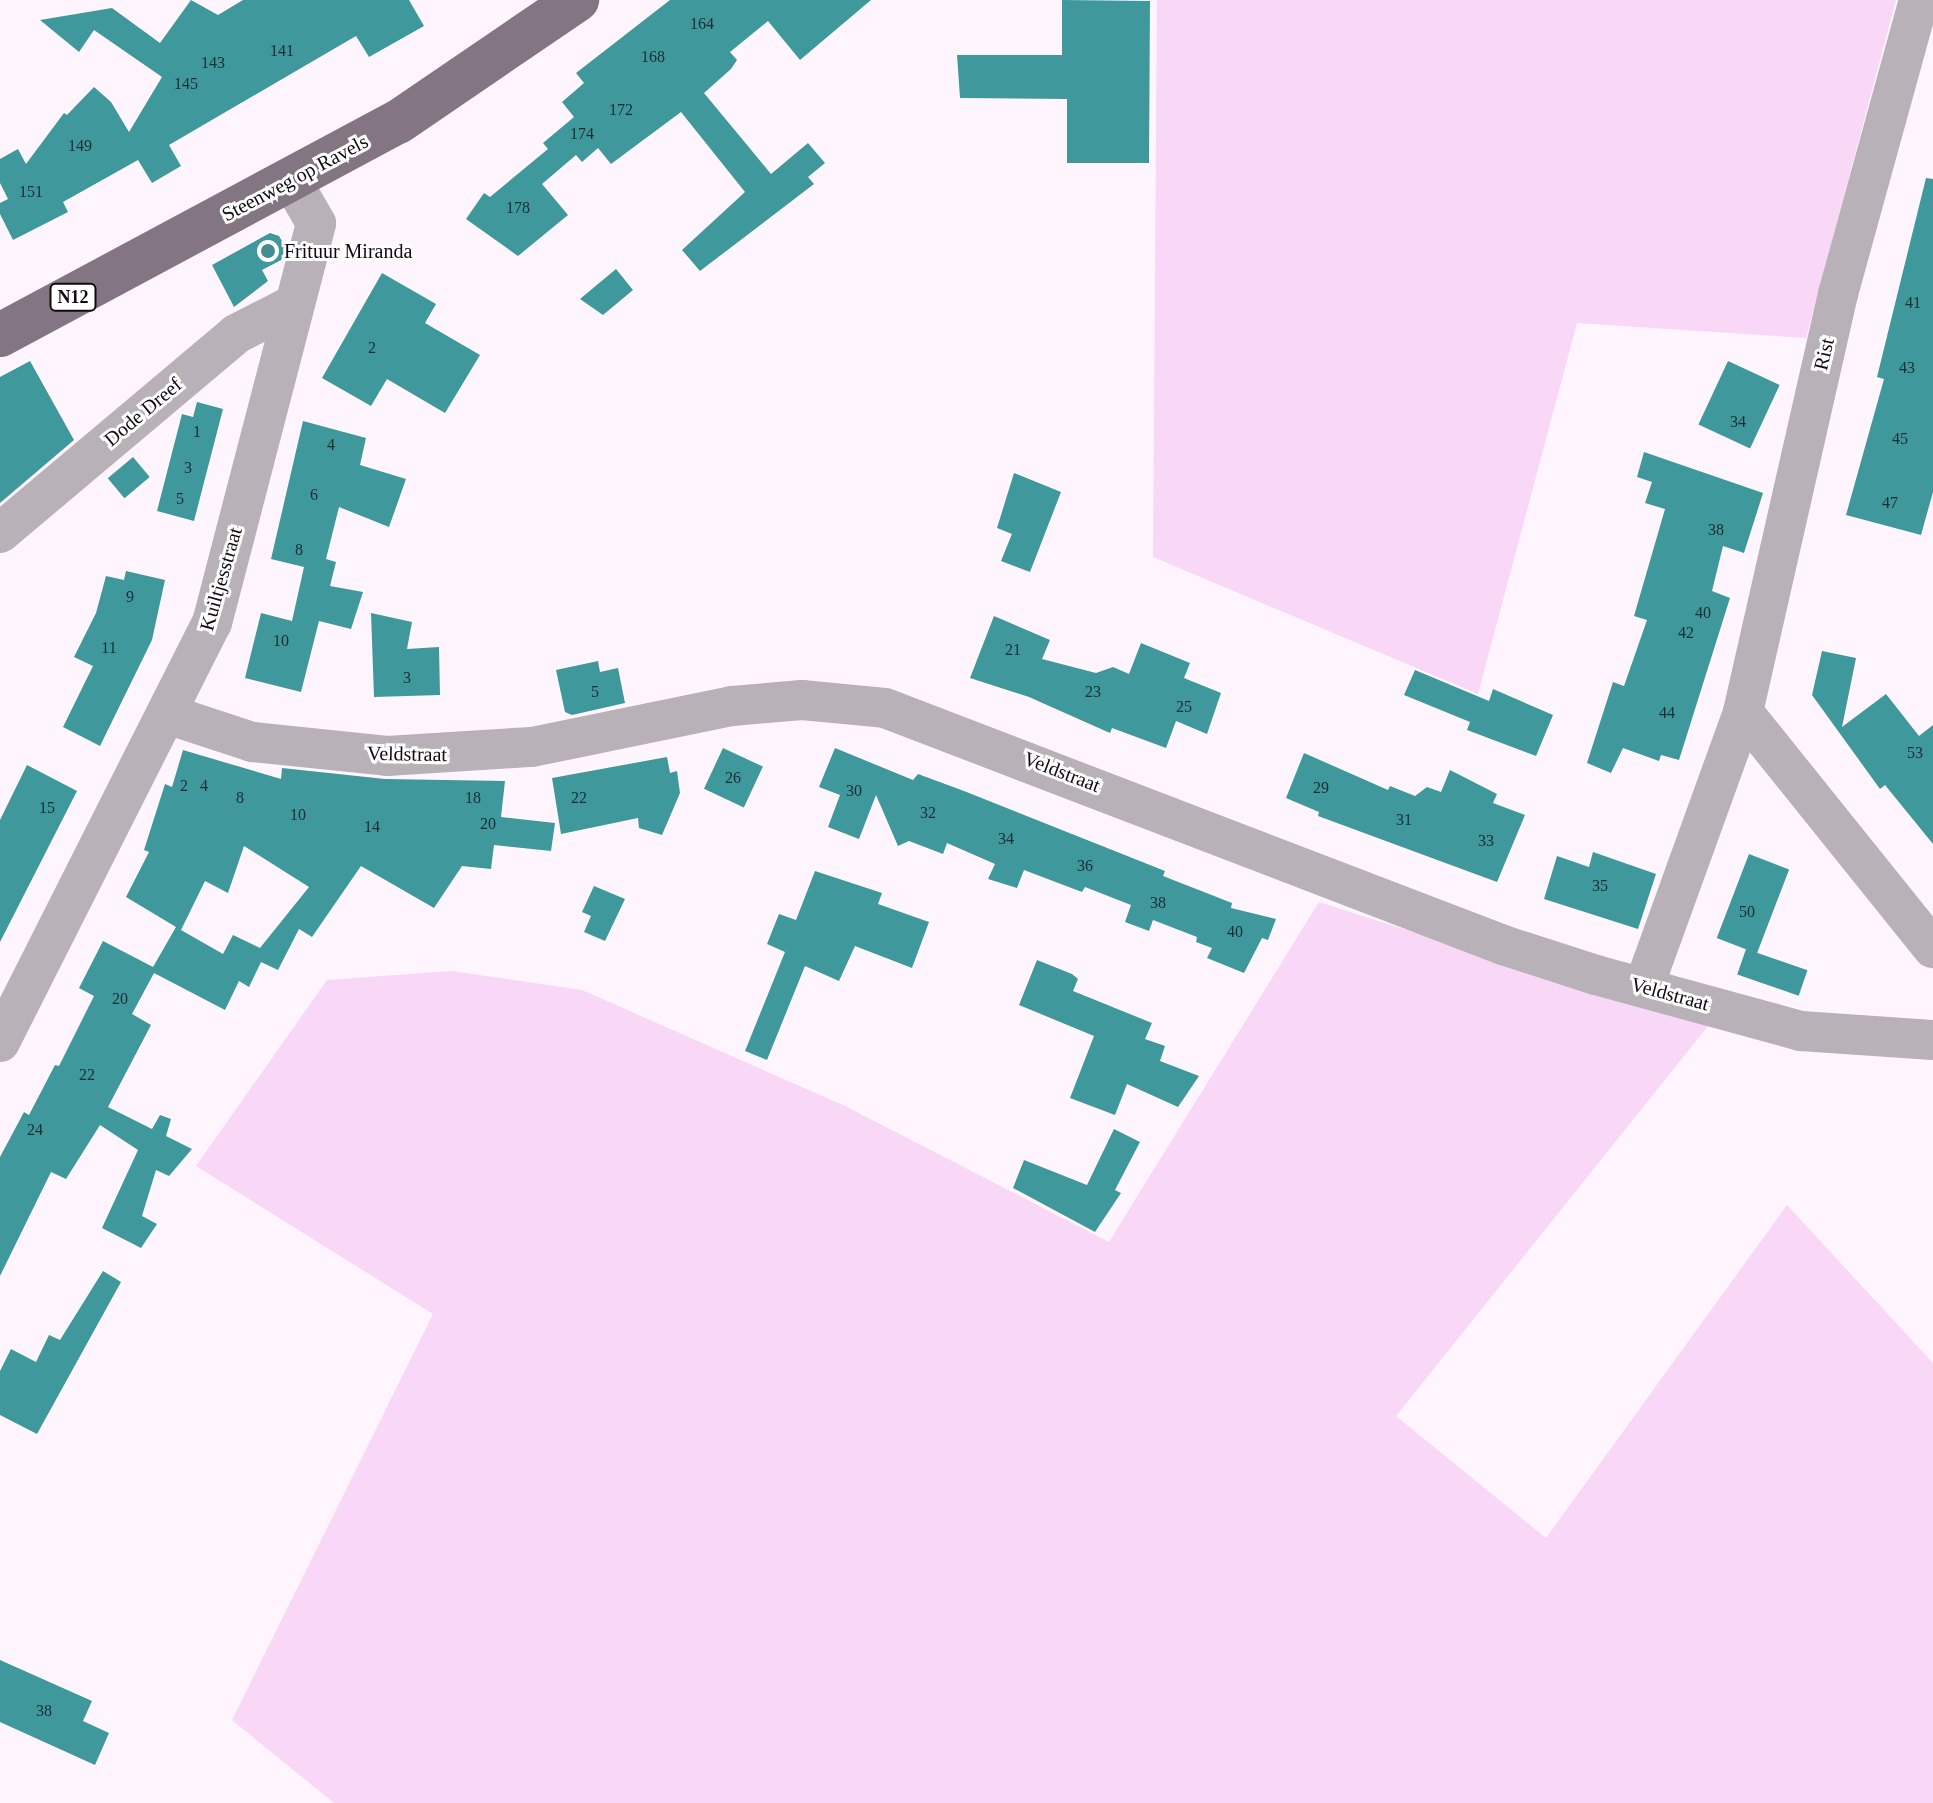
<!DOCTYPE html>
<html>
<head>
<meta charset="utf-8">
<style>
	body { margin:0 }
	#map { position:relative; width:1933px; height:1803px; overflow:hidden; background:#fff5fe; font-family:Georgia,serif }
	div>[style] { position:absolute }
	[style*='--x'] { left:calc(var(--x)*1px); top:calc(var(--y)*1px); width:calc(var(--w)*1px); rotate:calc(var(--a)*1deg) }
	.green>* { inset:0; background:#f9d7f6 }
	.building>* { inset:0; background:#3e989c; transform-origin:0 0 }
	.minor>* { height:40px; margin:-20px; padding:0 20px; transform-origin:20px; border-radius:20px; background:#b8b1b8 }
	.major>* { height:44px; margin:-22px; padding:0 22px; transform-origin:22px; border-radius:22px; background:#837682 }
	.dots>* { width:22px; height:22px; translate:-50% -50%; box-sizing:border-box; border:4px solid #fff; border-radius:50% }
	span { translate:-50% -50%; white-space:nowrap; text-align:center; line-height:1.15; -webkit-text-stroke:6px #fff; paint-order:stroke }
	.number-label { font-size:16px; color:#1b2e32 }
	.number-label span { -webkit-text-stroke-width:0 }
	.shield-label span { padding:2px 6px; background:#fff; border:2px solid; border-radius:6px; -webkit-text-stroke-width:0 }
	.shield-label { font-size:18px; color:#0f0a0f; font-weight:700 }
	.street-label { font-size:20px; color:#0f0a0f }
	.poi-label { font-size:20px; color:#0f0a0f }
	.left { translate:0 -50%; text-align:left }
</style>
</head>
<body>
<div id="map">
	<div class="green">
		<i style="clip-path:polygon(1157px 0,1896px 0,1806px 338px,1577px 323px,1478px 694px,1153px 557px)"></i>
		<i style="clip-path:polygon(1319px 902px,1708px 1026px,1396px 1416px,1546px 1538px,1787px 1205px,1933px 1363px,1933px 1803px,334px 1803px,232px 1720px,433px 1314px,196px 1166px,327px 980px,451px 971px,582px 990px,845px 1106px,1109px 1242px)"></i>
	</div>
	<div class="building">
		<i style="clip-path:polygon(191px 0,218px 15px,243px 0,409px 0,424px 26px,369px 57px,356px 36px,169px 145px,181px 166px,152px 183px,138px 160px,63px 202px,68px 212px,13px 240px,0 214px,0 203px,8px 199px,0 183px,0 159px,18px 149px,26px 164px,64px 113px,67px 115px,94px 87px,111px 102px,129px 132px,162px 77px,94px 30px,79px 52px,40px 20px,112px 8px,160px 43px)"></i>
		<i style="clip-path:polygon(670px 0,871px 0,800px 60px,768px 21px,730px 52px,737px 60px,731px 69px,704px 93px,771px 174px,808px 143px,825px 163px,808px 177px,814px 184px,700px 271px,682px 250px,745px 192px,681px 112px,611px 164px,598px 148px,582px 162px,576px 155px,542px 184px,568px 215px,518px 256px,466px 219px,484px 193px,490px 197px,548px 149px,543px 143px,574px 117px,562px 102px,584px 83px,576px 73px)"></i>
		<i style="clip-path:polygon(1062px 0,1150px 1px,1149px 163px,1067px 163px,1067px 99px,960px 98px,957px 55px,1062px 55px)"></i>
		<i style="clip-path:polygon(1926px 178px,1933px 179px,1933px 492px,1921px 535px,1846px 515px,1884px 379px,1877px 377px)"></i>
		<i style="clip-path:polygon(270px 233px,279px 236px,286px 248px,283px 259px,262px 270px,268px 281px,234px 307px,212px 265px)"></i>
		<i style="clip-path:polygon(616px 269px,633px 290px,603px 315px,580px 299px)"></i>
		<i style="clip-path:polygon(382px 273px,436px 304px,425px 323px,480px 355px,445px 413px,387px 379px,371px 406px,322px 378px)"></i>
		<i style="clip-path:polygon(30px 361px,74px 440px,0 503px,0 377px)"></i>
		<i style="left:1728px;top:361px;width:57px;height:70px;rotate:25deg"></i>
		<i style="clip-path:polygon(197px 402px,223px 409px,194px 521px,157px 511px,182px 414px,193px 417px)"></i>
		<i style="clip-path:polygon(303px 421px,366px 438px,360px 465px,406px 479px,389px 527px,339px 507px,326px 559px,336px 562px,330px 586px,363px 592px,351px 629px,319px 621px,301px 692px,245px 678px,261px 613px,292px 621px,304px 567px,271px 559px)"></i>
		<i style="clip-path:polygon(1644px 452px,1763px 493px,1744px 553px,1723px 546px,1712px 591px,1730px 598px,1679px 760px,1661px 755px,1659px 761px,1623px 748px,1611px 773px,1587px 763px,1613px 682px,1624px 686px,1647px 620px,1634px 616px,1665px 509px,1645px 503px,1652px 482px,1637px 477px)"></i>
		<i style="left:133px;top:457px;width:26px;height:33px;rotate:50deg"></i>
		<i style="clip-path:polygon(1014px 473px,1061px 492px,1030px 572px,1001px 561px,1012px 534px,997px 528px)"></i>
		<i style="clip-path:polygon(126px 571px,165px 580px,152px 640px,100px 746px,63px 727px,93px 666px,74px 657px,96px 613px,106px 576px,124px 580px)"></i>
		<i style="clip-path:polygon(371px 613px,412px 622px,407px 649px,439px 647px,440px 695px,374px 697px)"></i>
		<i style="clip-path:polygon(994px 616px,1050px 640px,1042px 659px,1096px 673px,1113px 667px,1129px 674px,1141px 643px,1190px 663px,1184px 678px,1221px 693px,1207px 734px,1176px 721px,1166px 748px,1112px 728px,1110px 733px,1029px 697px,970px 678px)"></i>
		<i style="clip-path:polygon(1822px 651px,1856px 658px,1842px 727px,1886px 694px,1919px 736px,1933px 725px,1933px 844px,1885px 785px,1880px 789px,1812px 695px)"></i>
		<i style="clip-path:polygon(598px 661px,600px 672px,618px 668px,625px 703px,572px 715px,565px 712px,556px 670px)"></i>
		<i style="clip-path:polygon(1415px 670px,1489px 701px,1493px 689px,1553px 715px,1536px 756px,1467px 730px,1470px 722px,1404px 695px)"></i>
		<i style="left:723px;top:748px;width:44px;height:45px;rotate:25deg"></i>
		<i style="clip-path:polygon(835px 748px,913px 780px,918px 774px,964px 791px,1165px 871px,1163px 876px,1232px 903px,1231px 908px,1276px 919px,1268px 940px,1262px 938px,1244px 973px,1207px 958px,1212px 948px,1196px 942px,1197px 937px,1153px 920px,1149px 931px,1125px 922px,1131px 905px,1085px 887px,1082px 892px,1024px 870px,1017px 888px,988px 879px,995px 864px,947px 843px,943px 854px,909px 841px,898px 846px,876px 795px,859px 839px,828px 827px,840px 795px,819px 787px)"></i>
		<i style="clip-path:polygon(evenodd,183px 750px,281px 779px,282px 768px,385px 779px,505px 781px,501px 817px,555px 823px,551px 851px,494px 845px,491px 869px,462px 866px,434px 908px,361px 866px,312px 937px,299px 929px,278px 970px,261px 962px,249px 987px,239px 981px,225px 1010px,154px 973px,132px 1014px,151px 1025px,108px 1107px,152px 1129px,160px 1115px,171px 1119px,166px 1136px,192px 1149px,169px 1176px,156px 1170px,142px 1216px,157px 1224px,141px 1248px,102px 1228px,138px 1150px,100px 1125px,66px 1179px,51px 1172px,0 1276px,0 1157px,24px 1112px,29px 1115px,55px 1065px,59px 1066px,94px 996px,79px 988px,103px 941px,153px 967px,176px 927px,126px 897px,149px 852px,144px 850px,165px 784px,172px 787px,183px 750px,244px 846px,309px 887px,260px 948px,233px 935px,223px 954px,181px 930px,205px 881px,228px 893px,244px 846px)"></i>
		<i style="clip-path:polygon(1304px 753px,1388px 790px,1390px 786px,1415px 796px,1427px 787px,1441px 792px,1450px 770px,1497px 794px,1493px 803px,1525px 815px,1497px 882px,1318px 816px,1319px 812px,1286px 798px)"></i>
		<i style="clip-path:polygon(667px 757px,670px 773px,677px 771px,680px 793px,662px 835px,639px 828px,638px 818px,561px 834px,552px 778px)"></i>
		<i style="clip-path:polygon(27px 765px,77px 791px,0 942px,0 820px)"></i>
		<i style="clip-path:polygon(1593px 852px,1656px 874px,1638px 929px,1544px 899px,1557px 856px,1589px 867px)"></i>
		<i style="left:1749px;top:854px;width:43px;height:90px;rotate:21deg"></i>
		<i style="clip-path:polygon(815px 871px,882px 893px,878px 904px,929px 922px,912px 968px,855px 946px,839px 981px,805px 966px,767px 1060px,745px 1051px,785px 952px,767px 944px,779px 914px,796px 920px)"></i>
		<i style="clip-path:polygon(594px 886px,625px 899px,605px 941px,584px 932px,591px 916px,582px 912px)"></i>
		<i style="left:1746px;top:949px;width:65px;height:27px;rotate:19deg"></i>
		<i style="clip-path:polygon(1037px 960px,1072px 974px,1078px 979px,1073px 991px,1152px 1023px,1145px 1039px,1165px 1046px,1160px 1061px,1199px 1076px,1178px 1107px,1127px 1084px,1115px 1115px,1070px 1098px,1094px 1036px,1019px 1005px)"></i>
		<i style="clip-path:polygon(1114px 1129px,1140px 1142px,1115px 1190px,1121px 1193px,1095px 1232px,1013px 1188px,1024px 1160px,1087px 1185px)"></i>
		<i style="clip-path:polygon(103px 1271px,121px 1282px,37px 1434px,0 1415px,0 1371px,11px 1349px,36px 1362px,49px 1335px,60px 1340px)"></i>
		<i style="clip-path:polygon(0 1660px,92px 1701px,83px 1721px,109px 1733px,95px 1765px,0 1722px)"></i>
	</div>
	<div class="minor">
		<i style="--x:0;--y:533;--w:309;--a:-40.1"></i>
		<i style="--x:236;--y:334;--w:64;--a:-27"></i>
		<i style="--x:1743;--y:712;--w:303;--a:51.2"></i>
		<i style="--x:167;--y:714;--w:89;--a:18.2"></i>
		<i style="--x:252;--y:742;--w:136;--a:5.9"></i>
		<i style="--x:387;--y:756;--w:145;--a:-3.6"></i>
		<i style="--x:532;--y:747;--w:204;--a:-11.6"></i>
		<i style="--x:732;--y:706;--w:70;--a:-4.9"></i>
		<i style="--x:802;--y:700;--w:83;--a:5.5"></i>
		<i style="--x:885;--y:708;--w:662;--a:20.98"></i>
		<i style="--x:1503;--y:945;--w:98;--a:17.9"></i>
		<i style="--x:1596;--y:975;--w:213;--a:15.3"></i>
		<i style="--x:1801;--y:1031;--w:132;--a:3.9"></i>
		<i style="--x:1644;--y:986;--w:291;--a:-70.1"></i>
		<i style="--x:1743;--y:712;--w:429;--a:-77.2"></i>
		<i style="--x:1838;--y:294;--w:305;--a:-74.6"></i>
		<i style="--x:0;--y:1042;--w:470;--a:-63.2"></i>
		<i style="--x:212;--y:623;--w:413;--a:-75.4"></i>
		<i style="--x:316;--y:223;--w:50;--a:-120.2"></i>
	</div>
	<div class="major">
		<i style="--x:0;--y:335;--w:451;--a:-28.2"></i>
		<i style="--x:398;--y:122;--w:217;--a:-34.3"></i>
	</div>
	<div class="dots">
		<i style="left:268px;top:251px;background:#448c8f"></i>
	</div>
	<div class="number-label">
		<span style="left:702px;top:24px">164</span>
		<span style="left:282px;top:51px">141</span>
		<span style="left:653px;top:57px">168</span>
		<span style="left:213px;top:63px">143</span>
		<span style="left:186px;top:84px">145</span>
		<span style="left:621px;top:110px">172</span>
		<span style="left:582px;top:134px">174</span>
		<span style="left:80px;top:146px">149</span>
		<span style="left:31px;top:192px">151</span>
		<span style="left:518px;top:208px">178</span>
		<span style="left:1913px;top:303px">41</span>
		<span style="left:372px;top:348px">2</span>
		<span style="left:1907px;top:368px">43</span>
		<span style="left:1738px;top:422px">34</span>
		<span style="left:197px;top:432px">1</span>
		<span style="left:1900px;top:439px">45</span>
		<span style="left:331px;top:445px">4</span>
		<span style="left:188px;top:468px">3</span>
		<span style="left:314px;top:495px">6</span>
		<span style="left:180px;top:499px">5</span>
		<span style="left:1890px;top:503px">47</span>
		<span style="left:1716px;top:530px">38</span>
		<span style="left:299px;top:550px">8</span>
		<span style="left:130px;top:597px">9</span>
		<span style="left:1703px;top:613px">40</span>
		<span style="left:1686px;top:633px">42</span>
		<span style="left:281px;top:641px">10</span>
		<span style="left:109px;top:648px">11</span>
		<span style="left:1013px;top:650px">21</span>
		<span style="left:407px;top:678px">3</span>
		<span style="left:595px;top:692px">5</span>
		<span style="left:1093px;top:692px">23</span>
		<span style="left:1184px;top:707px">25</span>
		<span style="left:1667px;top:713px">44</span>
		<span style="left:1915px;top:753px">53</span>
		<span style="left:733px;top:778px">26</span>
		<span style="left:184px;top:786px">2</span>
		<span style="left:204px;top:786px">4</span>
		<span style="left:1321px;top:788px">29</span>
		<span style="left:854px;top:791px">30</span>
		<span style="left:240px;top:798px">8</span>
		<span style="left:473px;top:798px">18</span>
		<span style="left:579px;top:798px">22</span>
		<span style="left:47px;top:808px">15</span>
		<span style="left:928px;top:813px">32</span>
		<span style="left:298px;top:815px">10</span>
		<span style="left:1404px;top:820px">31</span>
		<span style="left:488px;top:824px">20</span>
		<span style="left:372px;top:827px">14</span>
		<span style="left:1006px;top:839px">34</span>
		<span style="left:1486px;top:841px">33</span>
		<span style="left:1085px;top:866px">36</span>
		<span style="left:1600px;top:886px">35</span>
		<span style="left:1158px;top:903px">38</span>
		<span style="left:1747px;top:912px">50</span>
		<span style="left:1235px;top:932px">40</span>
		<span style="left:120px;top:999px">20</span>
		<span style="left:87px;top:1075px">22</span>
		<span style="left:35px;top:1130px">24</span>
		<span style="left:44px;top:1711px">38</span>
	</div>
	<div class="shield-label">
		<span style="left:73px;top:297px">N12</span>
	</div>
	<div class="street-label">
		<span style="left:295px;top:178px;rotate:-28deg">Steenweg op Ravels</span>
		<span style="left:1824px;top:354px;rotate:-77deg">Rist</span>
		<span style="left:143px;top:412px;rotate:-40deg">Dode Dreef</span>
		<span style="left:221px;top:579px;rotate:-74deg">Kuiltjesstraat</span>
		<span style="left:407px;top:754px;rotate:1deg">Veldstraat</span>
		<span style="left:1062px;top:772px;rotate:21deg">Veldstraat</span>
		<span style="left:1670px;top:994px;rotate:15deg">Veldstraat</span>
	</div>
	<div class="poi-label">
		<span class="left" style="left:284px;top:251px">Frituur Miranda</span>
	</div>
</div>
</body>
</html>
